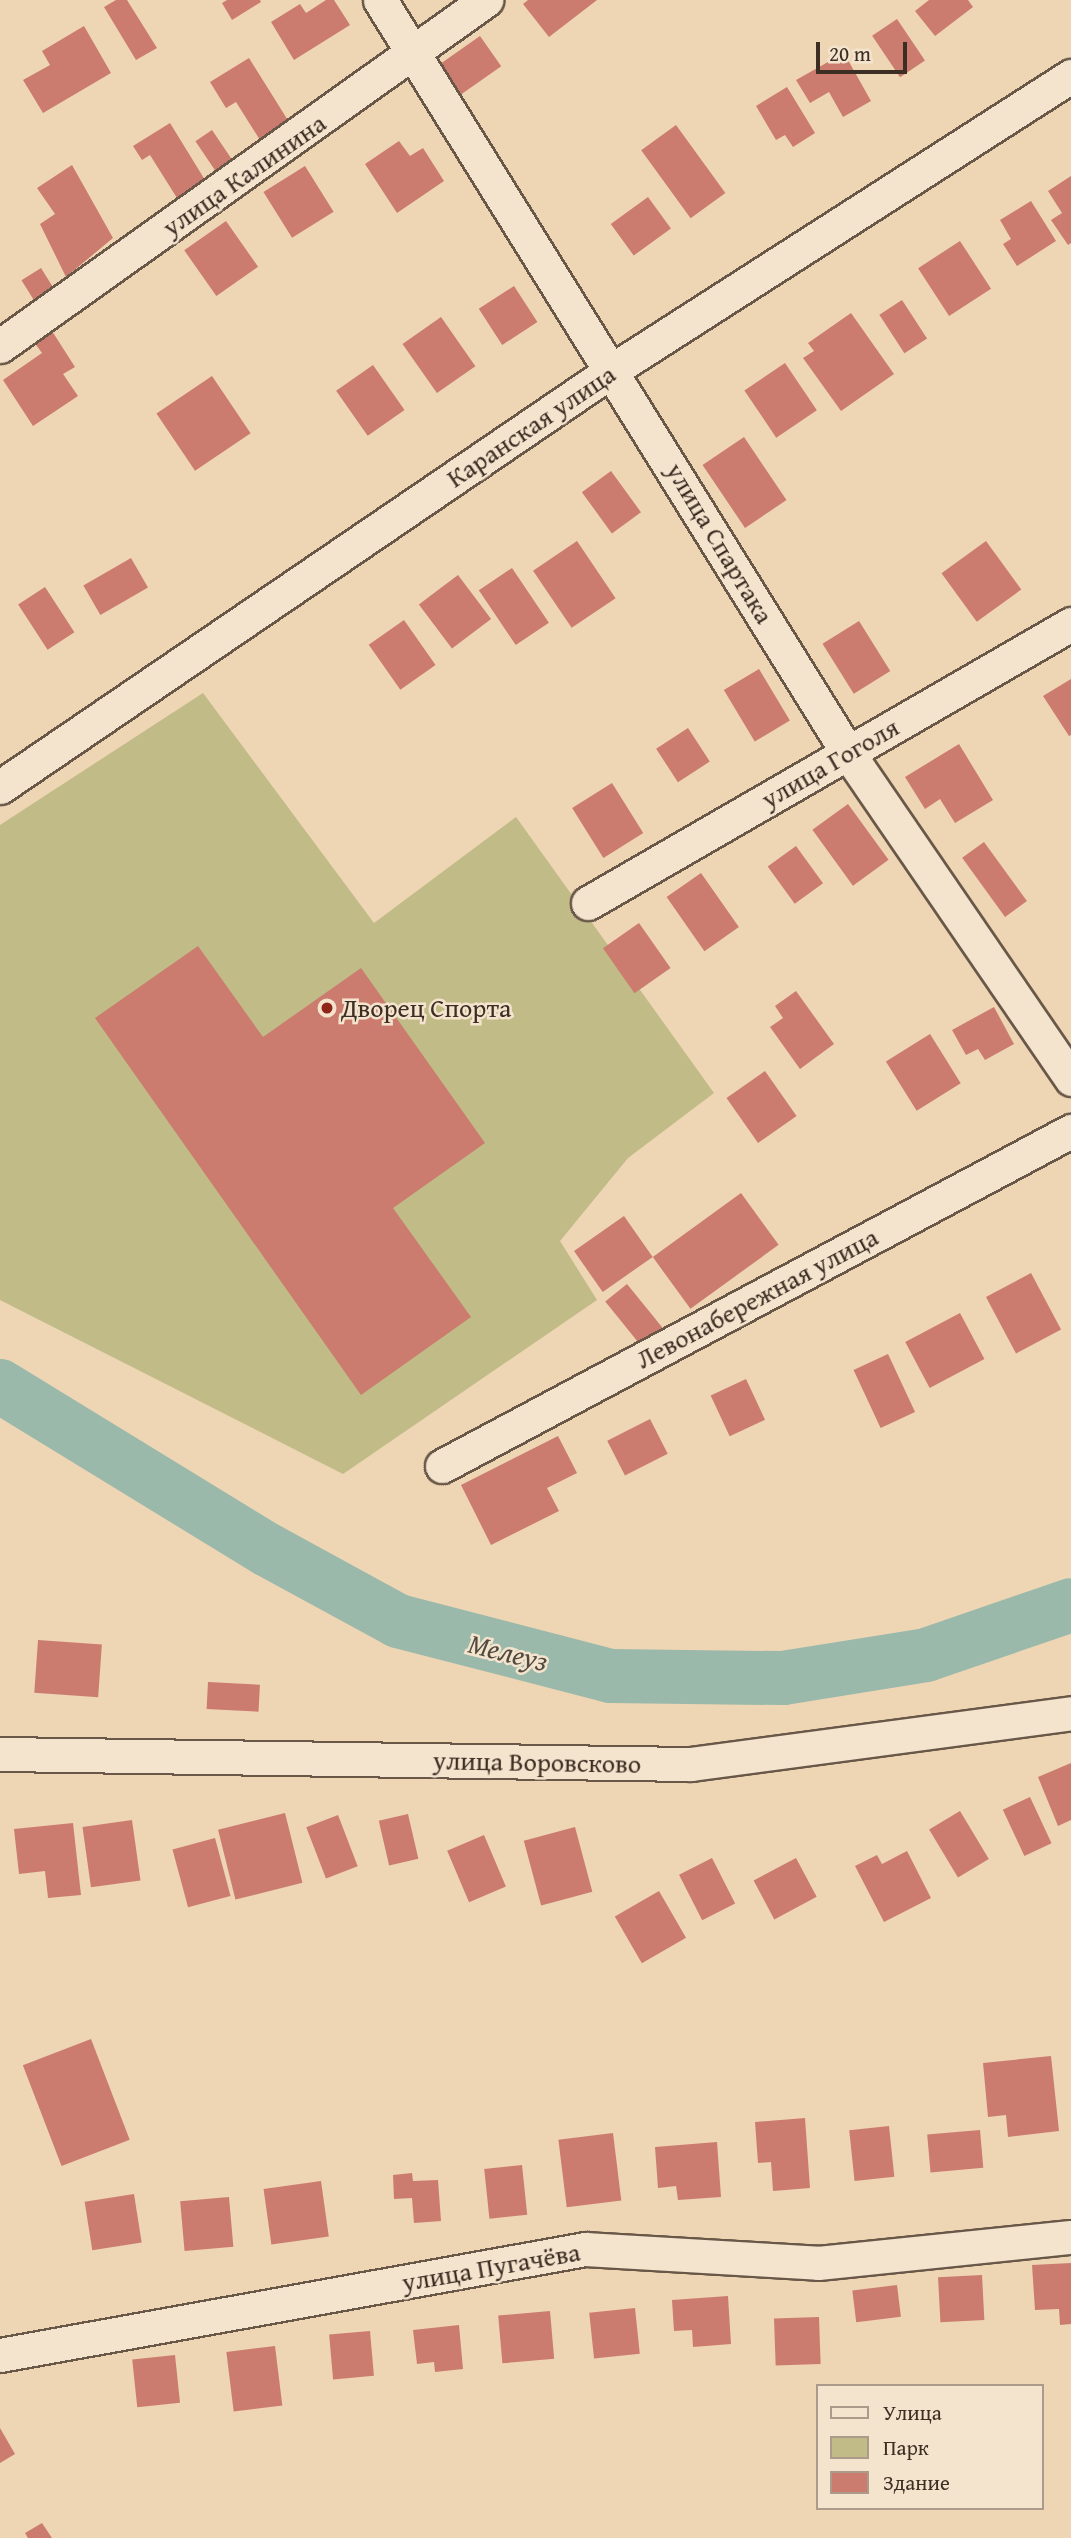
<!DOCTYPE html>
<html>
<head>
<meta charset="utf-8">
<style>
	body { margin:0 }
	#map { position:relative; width:1071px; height:2538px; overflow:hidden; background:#eed5b4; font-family:"Gentium Book Plus",serif }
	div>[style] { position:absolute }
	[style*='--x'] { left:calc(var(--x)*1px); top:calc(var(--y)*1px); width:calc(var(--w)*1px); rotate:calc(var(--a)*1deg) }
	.green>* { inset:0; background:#c1bb87 }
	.river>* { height:54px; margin:-27px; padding:0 27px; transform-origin:27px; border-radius:27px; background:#9ab9aa }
	.building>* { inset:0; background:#cb7c6e; transform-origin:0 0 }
	.roads { filter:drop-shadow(2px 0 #695848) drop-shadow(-2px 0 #695848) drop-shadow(0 2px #695848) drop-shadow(0 -2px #695848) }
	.minor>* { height:33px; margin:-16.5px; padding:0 16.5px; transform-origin:16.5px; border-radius:16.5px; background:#f4e4ce }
	.dots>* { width:19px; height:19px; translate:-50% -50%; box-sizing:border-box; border:4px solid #f4e4ce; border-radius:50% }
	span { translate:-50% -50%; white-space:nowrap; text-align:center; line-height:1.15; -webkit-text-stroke:5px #f4e4ce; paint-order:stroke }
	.street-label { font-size:26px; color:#3d2e24 }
	.poi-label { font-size:26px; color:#3d2e24 }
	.left { translate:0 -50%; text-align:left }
	.water-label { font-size:28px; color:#504a3f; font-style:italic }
	.legend { position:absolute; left:816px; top:2384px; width:228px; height:126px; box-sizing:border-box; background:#f4e4ce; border:2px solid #ab9b8a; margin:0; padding:9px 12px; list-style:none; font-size:21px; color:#3d2e24 }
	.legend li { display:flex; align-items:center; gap:14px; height:35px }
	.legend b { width:35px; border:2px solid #ab9b8a }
	.scale { position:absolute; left:816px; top:42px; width:91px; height:32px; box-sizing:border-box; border:4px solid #3d2e24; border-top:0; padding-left:9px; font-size:21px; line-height:24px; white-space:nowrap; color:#3d2e24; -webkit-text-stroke:5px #f4e4ce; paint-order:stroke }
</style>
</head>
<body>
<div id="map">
	<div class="green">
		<i style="clip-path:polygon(203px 693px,374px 923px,516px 817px,714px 1093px,628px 1158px,560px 1241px,597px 1300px,343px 1474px,0 1300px,0 825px)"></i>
	</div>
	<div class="river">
		<i style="--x:0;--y:1386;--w:314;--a:31.5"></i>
		<i style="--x:268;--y:1550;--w:148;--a:28.6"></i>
		<i style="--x:398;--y:1621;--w:219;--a:14.5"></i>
		<i style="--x:610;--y:1676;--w:173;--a:0.7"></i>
		<i style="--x:783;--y:1678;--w:145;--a:-9.1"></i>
		<i style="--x:926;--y:1655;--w:153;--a:-19"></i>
	</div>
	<div class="building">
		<i style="clip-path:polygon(116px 0,127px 0,157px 48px,136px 60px,104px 7px)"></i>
		<i style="clip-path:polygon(227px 0,260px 0,261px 2px,232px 20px,222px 3px)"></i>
		<i style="clip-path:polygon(326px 0,334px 0,350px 25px,294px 60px,271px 22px,300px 4px,306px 13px)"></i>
		<i style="clip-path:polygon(528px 0,597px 0,549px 37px,523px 4px)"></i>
		<i style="clip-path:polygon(929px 0,968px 0,973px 7px,935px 36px,915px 11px)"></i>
		<i style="left:897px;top:19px;width:50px;height:30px;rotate:56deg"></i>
		<i style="clip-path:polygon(84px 26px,111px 73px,43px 113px,23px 80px,50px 65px,42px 51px)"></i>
		<i style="left:480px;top:36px;width:37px;height:57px;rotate:55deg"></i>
		<i style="clip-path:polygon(844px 53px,871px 101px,843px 117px,829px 92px,810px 103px,796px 80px)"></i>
		<i style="clip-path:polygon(249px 58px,289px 122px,260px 140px,236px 102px,226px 108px,210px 82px)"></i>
		<i style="clip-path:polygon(787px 87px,815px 133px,793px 147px,785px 135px,776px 140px,756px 106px)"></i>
		<i style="clip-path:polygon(170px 123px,205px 180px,177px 198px,150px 155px,142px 160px,133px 146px)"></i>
		<i style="left:676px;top:125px;width:84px;height:43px;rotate:54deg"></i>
		<i style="left:212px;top:130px;width:45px;height:20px;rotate:56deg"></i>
		<i style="clip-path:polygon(399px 141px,410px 156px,423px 148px,444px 181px,397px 213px,365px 164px)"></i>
		<i style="clip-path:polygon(72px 165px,113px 238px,66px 277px,40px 224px,55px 214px,37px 188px)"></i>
		<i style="left:305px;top:166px;width:54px;height:49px;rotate:58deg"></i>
		<i style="clip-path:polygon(1071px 176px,1071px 243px,1068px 245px,1051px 220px,1062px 213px,1048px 191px)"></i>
		<i style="left:648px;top:197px;width:39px;height:46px;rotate:54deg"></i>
		<i style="clip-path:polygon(1031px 201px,1056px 241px,1017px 266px,1003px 244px,1011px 239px,1000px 220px)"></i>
		<i style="left:226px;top:221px;width:56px;height:51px;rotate:55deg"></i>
		<i style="left:960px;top:241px;width:57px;height:50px;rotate:57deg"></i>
		<i style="left:41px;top:268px;width:28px;height:23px;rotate:58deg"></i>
		<i style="left:514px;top:286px;width:43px;height:42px;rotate:57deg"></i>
		<i style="left:902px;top:300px;width:46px;height:27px;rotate:57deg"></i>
		<i style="clip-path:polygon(851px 313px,894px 374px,841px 411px,803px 358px,814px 351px,808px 343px)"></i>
		<i style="left:441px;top:317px;width:60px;height:47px;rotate:55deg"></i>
		<i style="clip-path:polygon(52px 331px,75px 367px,63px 374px,78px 396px,33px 426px,3px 380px,42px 353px,34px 342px)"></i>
		<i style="left:785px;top:363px;width:57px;height:49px;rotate:56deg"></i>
		<i style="left:373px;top:365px;width:55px;height:45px;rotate:55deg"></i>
		<i style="left:212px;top:376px;width:69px;height:67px;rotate:56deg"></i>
		<i style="left:744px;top:437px;width:76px;height:50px;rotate:56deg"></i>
		<i style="left:611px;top:471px;width:51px;height:36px;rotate:54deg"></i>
		<i style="left:577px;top:541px;width:69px;height:53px;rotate:56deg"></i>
		<i style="left:986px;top:541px;width:60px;height:55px;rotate:54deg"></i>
		<i style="left:131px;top:558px;width:34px;height:55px;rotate:60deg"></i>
		<i style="left:512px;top:568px;width:66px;height:40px;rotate:56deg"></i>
		<i style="left:458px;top:575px;width:55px;height:49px;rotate:53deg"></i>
		<i style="left:45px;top:587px;width:54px;height:32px;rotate:57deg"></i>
		<i style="left:404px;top:620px;width:55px;height:43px;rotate:55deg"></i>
		<i style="left:859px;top:621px;width:59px;height:43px;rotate:58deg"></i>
		<i style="left:759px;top:669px;width:60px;height:41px;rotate:59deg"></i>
		<i style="clip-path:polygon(1071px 679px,1071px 735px,1069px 736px,1043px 696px)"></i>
		<i style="left:688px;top:728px;width:40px;height:38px;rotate:57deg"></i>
		<i style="clip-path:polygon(959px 744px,993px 800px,955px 823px,940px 799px,925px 809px,905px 777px)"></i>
		<i style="left:612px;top:783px;width:59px;height:47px;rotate:58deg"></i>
		<i style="left:848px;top:804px;width:69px;height:44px;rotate:54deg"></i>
		<i style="left:984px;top:842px;width:73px;height:27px;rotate:54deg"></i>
		<i style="left:796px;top:846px;width:46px;height:35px;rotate:54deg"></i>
		<i style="left:701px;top:873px;width:66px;height:42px;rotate:55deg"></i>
		<i style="left:639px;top:923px;width:55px;height:44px;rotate:55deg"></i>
		<i style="clip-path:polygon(198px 946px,263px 1037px,361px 968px,485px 1143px,393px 1208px,471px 1317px,361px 1395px,95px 1018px)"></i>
		<i style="clip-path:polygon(796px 991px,834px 1044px,800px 1069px,770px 1027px,783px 1018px,775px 1006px)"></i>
		<i style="clip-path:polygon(994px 1007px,1014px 1044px,985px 1060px,978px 1049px,966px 1055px,952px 1030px)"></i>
		<i style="left:930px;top:1034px;width:58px;height:52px;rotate:58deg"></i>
		<i style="left:765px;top:1071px;width:55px;height:47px;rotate:55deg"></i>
		<i style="left:741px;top:1193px;width:64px;height:109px;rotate:54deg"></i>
		<i style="left:624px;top:1216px;width:50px;height:61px;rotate:55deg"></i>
		<i style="left:1031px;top:1273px;width:64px;height:51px;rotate:62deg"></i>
		<i style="left:627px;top:1284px;width:69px;height:28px;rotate:51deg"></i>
		<i style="left:960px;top:1313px;width:52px;height:62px;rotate:62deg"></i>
		<i style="left:888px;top:1354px;width:64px;height:38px;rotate:65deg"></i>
		<i style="left:746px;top:1379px;width:45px;height:39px;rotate:65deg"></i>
		<i style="left:650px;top:1419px;width:39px;height:48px;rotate:63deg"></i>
		<i style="clip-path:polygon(558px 1436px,577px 1473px,547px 1488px,559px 1511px,491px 1545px,461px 1485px)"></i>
		<i style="left:38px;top:1640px;width:64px;height:53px;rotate:4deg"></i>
		<i style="left:208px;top:1682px;width:52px;height:27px;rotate:3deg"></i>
		<i style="clip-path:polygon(1071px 1763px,1071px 1820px,1058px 1826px,1038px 1777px)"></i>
		<i style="left:1030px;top:1797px;width:51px;height:30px;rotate:65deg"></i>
		<i style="left:960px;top:1811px;width:56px;height:36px;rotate:59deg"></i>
		<i style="left:285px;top:1813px;width:72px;height:69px;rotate:76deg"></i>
		<i style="left:408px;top:1814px;width:46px;height:30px;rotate:77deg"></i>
		<i style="left:338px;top:1815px;width:55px;height:34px;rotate:69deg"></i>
		<i style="left:132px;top:1820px;width:61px;height:50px;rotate:82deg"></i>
		<i style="clip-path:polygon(73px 1823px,81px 1895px,48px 1898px,45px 1871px,19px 1874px,14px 1829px)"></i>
		<i style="left:575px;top:1827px;width:67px;height:53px;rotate:75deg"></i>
		<i style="left:484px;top:1835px;width:56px;height:40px;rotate:67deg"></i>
		<i style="left:215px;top:1838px;width:60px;height:44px;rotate:75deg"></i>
		<i style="clip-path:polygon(907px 1851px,931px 1898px,884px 1922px,855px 1866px,877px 1855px,882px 1864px)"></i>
		<i style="left:712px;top:1858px;width:51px;height:37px;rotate:63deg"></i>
		<i style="left:796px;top:1858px;width:44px;height:48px;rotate:62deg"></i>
		<i style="left:659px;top:1891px;width:54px;height:51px;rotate:60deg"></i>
		<i style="left:91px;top:2039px;width:108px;height:73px;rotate:69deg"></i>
		<i style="clip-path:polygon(1051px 2056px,1059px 2131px,1008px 2137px,1006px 2115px,988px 2117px,983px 2063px)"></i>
		<i style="clip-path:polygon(805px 2118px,810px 2188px,773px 2191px,771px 2162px,758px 2163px,755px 2122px)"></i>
		<i style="left:889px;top:2126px;width:51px;height:40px;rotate:84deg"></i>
		<i style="left:980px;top:2130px;width:38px;height:53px;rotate:85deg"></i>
		<i style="left:613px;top:2133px;width:68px;height:55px;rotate:83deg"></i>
		<i style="clip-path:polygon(717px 2142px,721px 2197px,678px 2200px,676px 2186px,658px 2188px,655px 2147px)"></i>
		<i style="left:522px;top:2165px;width:50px;height:38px;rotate:84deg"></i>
		<i style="clip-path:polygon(412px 2173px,413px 2181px,438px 2180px,441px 2221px,414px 2223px,412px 2198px,394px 2199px,393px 2175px)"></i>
		<i style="left:321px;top:2181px;width:56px;height:58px;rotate:82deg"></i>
		<i style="left:134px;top:2194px;width:49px;height:50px;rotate:81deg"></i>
		<i style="left:229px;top:2197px;width:50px;height:49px;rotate:85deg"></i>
		<i style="clip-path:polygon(1071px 2263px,1071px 2324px,1060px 2325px,1059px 2309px,1035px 2310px,1032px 2265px)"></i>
		<i style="left:982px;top:2275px;width:45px;height:44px;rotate:87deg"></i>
		<i style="left:897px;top:2285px;width:32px;height:45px;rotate:83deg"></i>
		<i style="clip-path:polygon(728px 2296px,731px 2344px,693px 2347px,692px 2330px,674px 2331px,672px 2300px)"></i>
		<i style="left:635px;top:2308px;width:46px;height:46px;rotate:84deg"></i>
		<i style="left:550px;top:2311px;width:48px;height:52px;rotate:85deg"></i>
		<i style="left:819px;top:2317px;width:47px;height:45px;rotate:88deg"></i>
		<i style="clip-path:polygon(459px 2325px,463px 2369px,435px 2372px,434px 2362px,417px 2364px,413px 2330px)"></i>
		<i style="left:370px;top:2331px;width:45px;height:41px;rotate:85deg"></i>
		<i style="left:275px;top:2346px;width:60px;height:49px;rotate:83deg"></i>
		<i style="left:175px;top:2355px;width:48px;height:43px;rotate:84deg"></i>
		<i style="clip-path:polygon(0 2428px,15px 2454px,0 2463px)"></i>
		<i style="clip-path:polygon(42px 2523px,52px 2538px,28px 2538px,25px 2533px)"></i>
	</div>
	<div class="roads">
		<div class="minor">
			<i style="--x:380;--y:0;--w:887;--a:58.14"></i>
			<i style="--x:848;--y:753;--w:395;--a:55.6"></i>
			<i style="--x:0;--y:346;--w:597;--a:-35.45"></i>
			<i style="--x:0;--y:787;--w:743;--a:-34.25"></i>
			<i style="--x:614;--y:369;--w:543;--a:-32.67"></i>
			<i style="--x:588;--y:903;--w:558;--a:-30.01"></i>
			<i style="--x:442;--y:1466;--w:713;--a:-28.04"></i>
			<i style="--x:0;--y:1754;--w:691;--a:0.83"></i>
			<i style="--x:691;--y:1764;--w:383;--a:-7.6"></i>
			<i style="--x:0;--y:2355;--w:595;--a:-10.27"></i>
			<i style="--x:585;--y:2249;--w:233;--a:3.4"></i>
			<i style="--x:818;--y:2263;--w:254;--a:-5.9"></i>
		</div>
	</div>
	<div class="dots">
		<i style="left:327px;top:1008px;background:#8f2418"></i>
	</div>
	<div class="street-label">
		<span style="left:244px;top:175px;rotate:-35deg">улица Калинина</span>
		<span style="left:531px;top:426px;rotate:-34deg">Каранская улица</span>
		<span style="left:720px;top:543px;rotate:59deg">улица Спартака</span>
		<span style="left:830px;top:763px;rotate:-30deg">улица Гоголя</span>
		<span style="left:757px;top:1298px;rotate:-28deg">Левонабережная улица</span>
		<span style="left:537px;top:1762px;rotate:1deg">улица Воровсково</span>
		<span style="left:491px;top:2267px;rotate:-10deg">улица Пугачёва</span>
	</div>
	<div class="poi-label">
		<span class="left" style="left:341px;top:1008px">Дворец Спорта</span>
	</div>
	<div class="water-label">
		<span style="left:508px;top:1652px;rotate:14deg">Мелеуз</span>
	</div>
	<ul class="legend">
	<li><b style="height:9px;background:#f4e4ce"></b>Улица</li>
	<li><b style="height:19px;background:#c1bb87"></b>Парк</li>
	<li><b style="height:19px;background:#cb7c6e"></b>Здание</li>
	</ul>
	<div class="scale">20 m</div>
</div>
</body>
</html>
